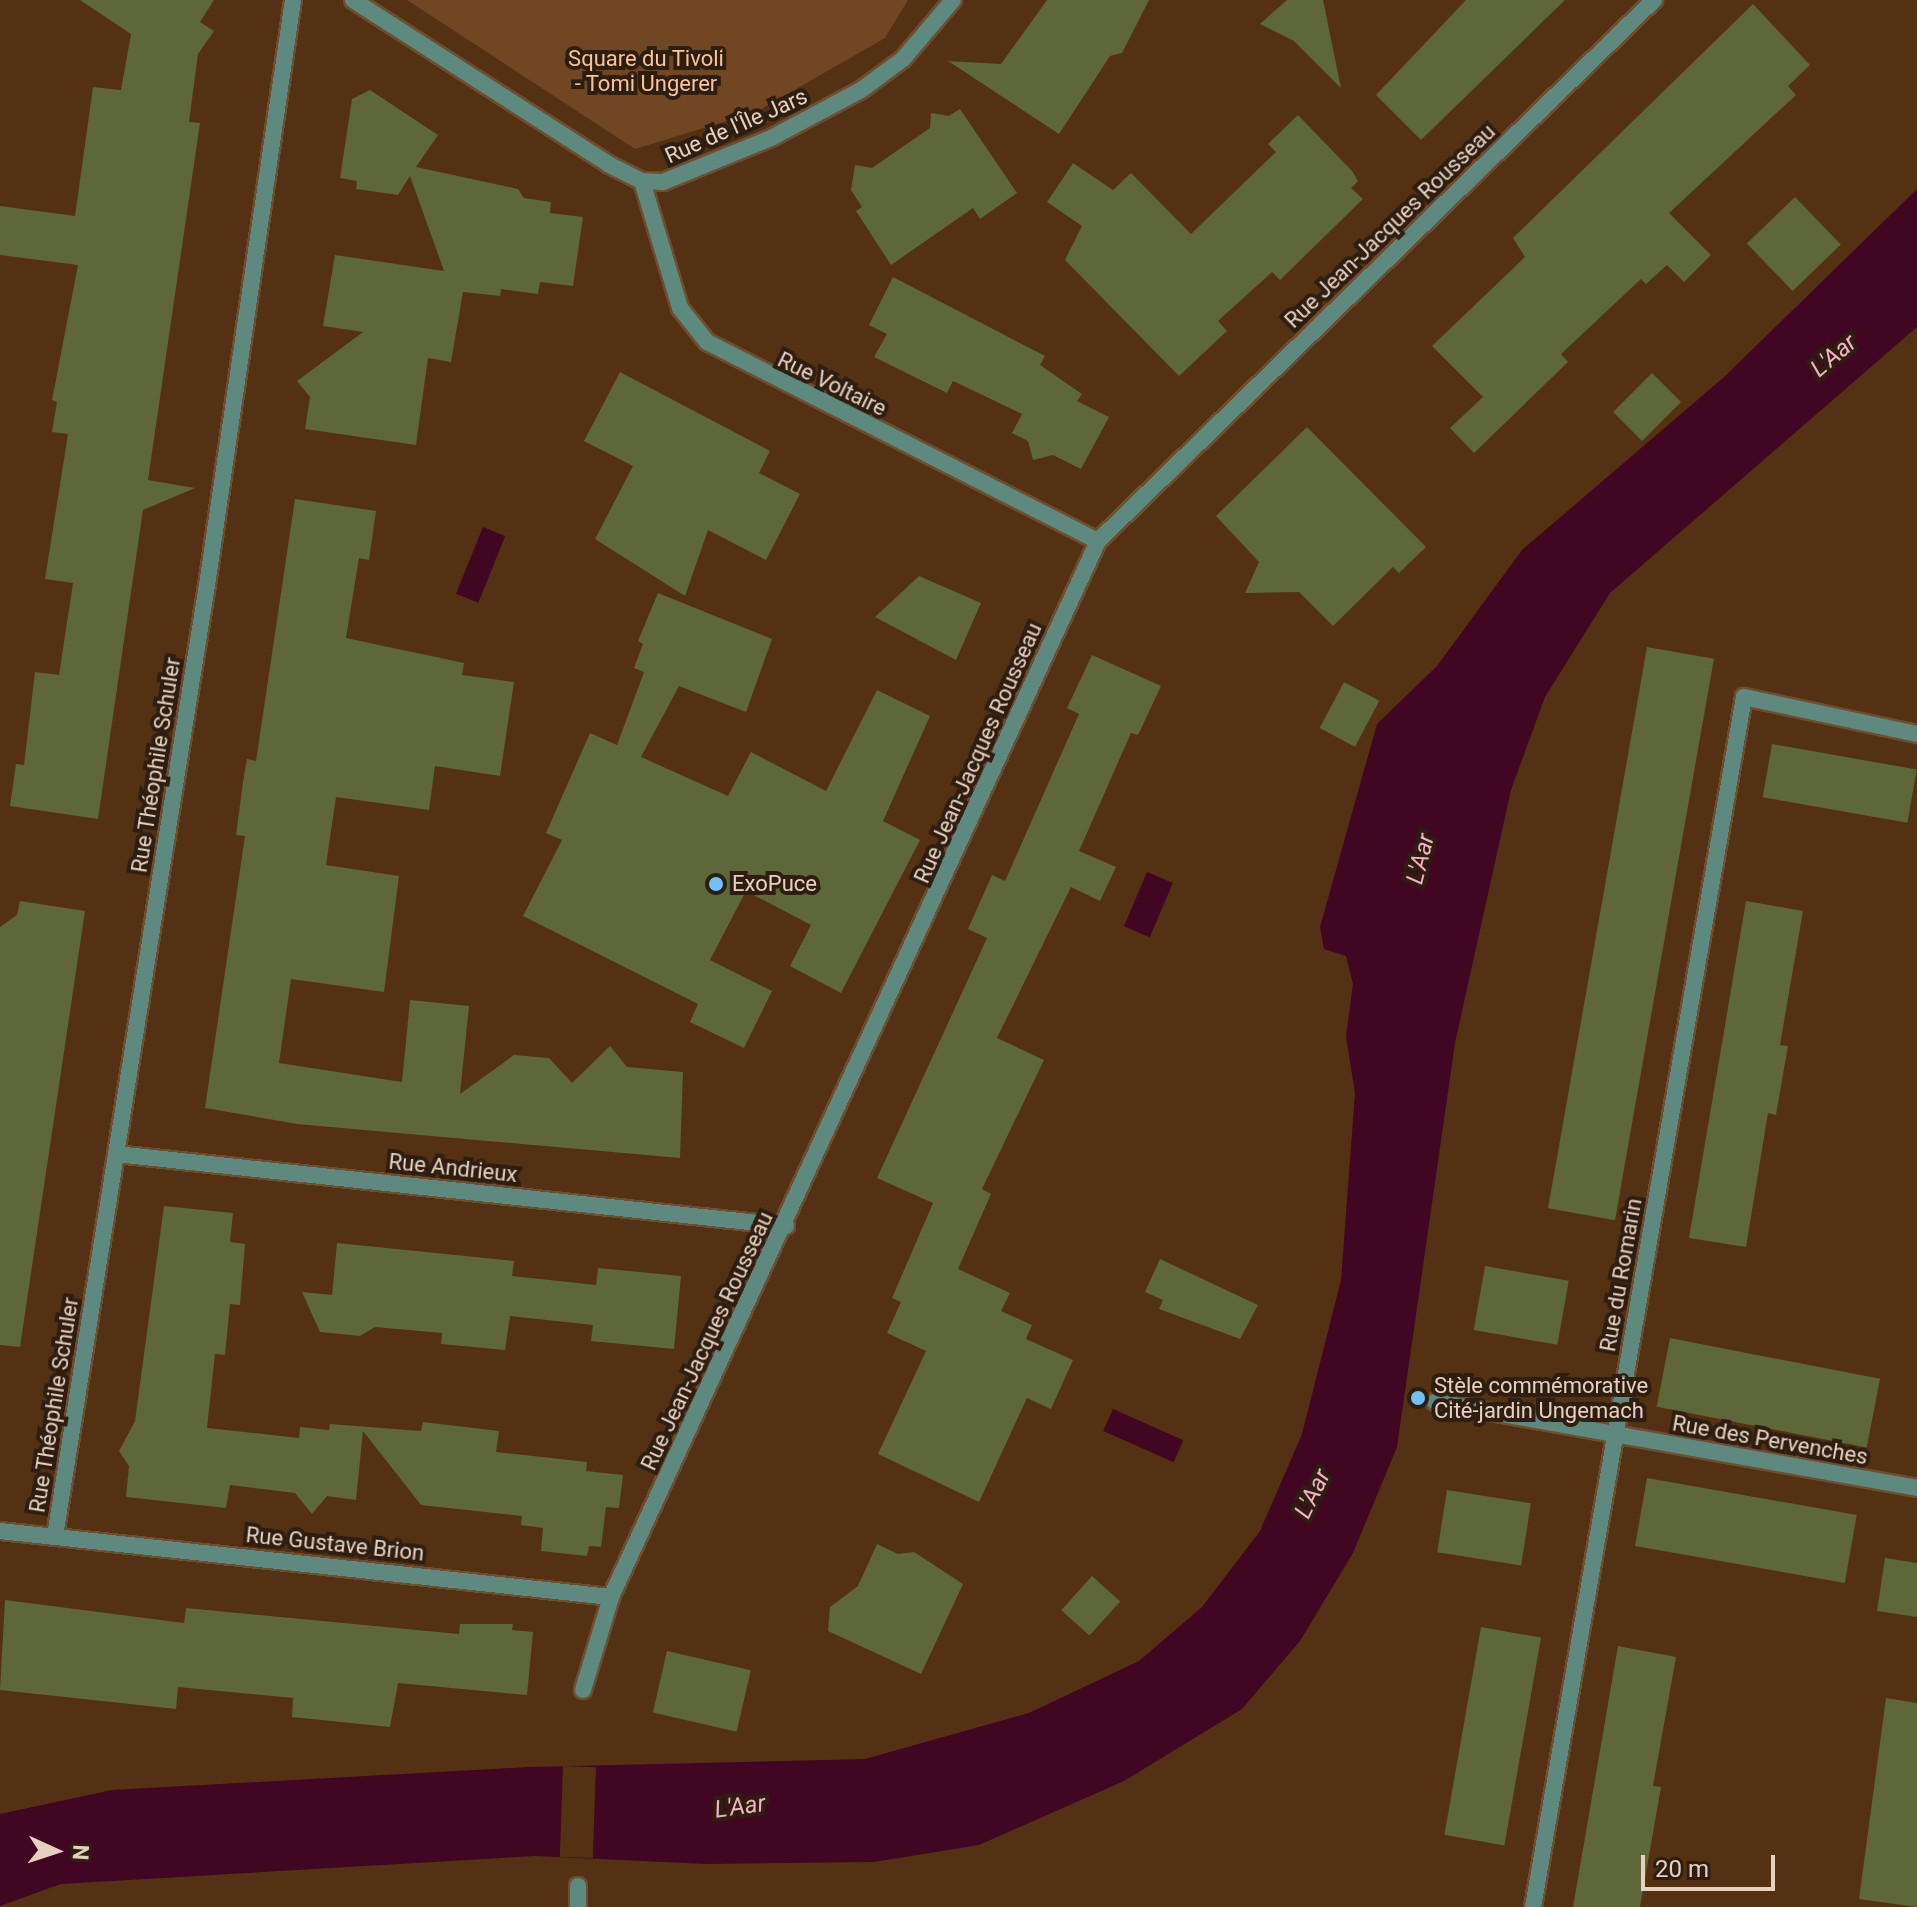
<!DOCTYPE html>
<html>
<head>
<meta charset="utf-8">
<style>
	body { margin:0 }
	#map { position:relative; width:1917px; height:1907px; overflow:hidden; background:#543112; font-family:Roboto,sans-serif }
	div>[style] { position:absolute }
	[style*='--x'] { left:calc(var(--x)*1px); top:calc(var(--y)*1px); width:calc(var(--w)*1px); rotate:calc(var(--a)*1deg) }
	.green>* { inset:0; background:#704623 }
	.water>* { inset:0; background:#410621; transform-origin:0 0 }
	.pier>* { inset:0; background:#543112; transform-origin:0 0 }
	.building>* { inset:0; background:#5d6739; transform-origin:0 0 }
	.roads { filter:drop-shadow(2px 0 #6e4e31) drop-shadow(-2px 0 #6e4e31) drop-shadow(0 2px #6e4e31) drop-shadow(0 -2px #6e4e31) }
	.minor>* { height:16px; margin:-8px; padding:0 8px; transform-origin:8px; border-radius:8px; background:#5d897f }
	.dots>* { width:22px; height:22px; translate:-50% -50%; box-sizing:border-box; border:4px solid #2e1e11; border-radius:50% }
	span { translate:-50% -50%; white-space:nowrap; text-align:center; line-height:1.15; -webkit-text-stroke:8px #2e1e11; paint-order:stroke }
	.park-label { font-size:22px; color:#fac397 }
	.street-label { font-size:22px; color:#e7d0c0 }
	.poi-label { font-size:22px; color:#e7d0c0 }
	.left { translate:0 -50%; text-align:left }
	.water-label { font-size:24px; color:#f5b0c5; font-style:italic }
	.north { position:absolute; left:16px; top:1811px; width:80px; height:80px; -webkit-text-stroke:6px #2e1e11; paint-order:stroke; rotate:93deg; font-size:22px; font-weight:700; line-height:32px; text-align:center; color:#e7d0c0 }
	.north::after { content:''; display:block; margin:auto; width:28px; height:36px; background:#e7d0c0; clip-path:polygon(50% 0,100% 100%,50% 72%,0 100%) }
	.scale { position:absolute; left:1641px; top:1855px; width:134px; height:36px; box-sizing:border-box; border:4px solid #e7d0c0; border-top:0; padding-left:10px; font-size:24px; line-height:28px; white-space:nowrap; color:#e7d0c0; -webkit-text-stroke:6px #2e1e11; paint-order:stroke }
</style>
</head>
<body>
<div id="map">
	<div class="green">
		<i style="clip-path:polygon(407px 0,908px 0,885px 38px,756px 112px,635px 149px)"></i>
	</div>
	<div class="water">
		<i style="clip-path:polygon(1917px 189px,1917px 327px,1610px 593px,1545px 697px,1511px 790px,1455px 1043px,1397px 1447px,1353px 1553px,1300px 1641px,1242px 1709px,1124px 1781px,979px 1845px,874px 1862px,707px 1864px,535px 1856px,61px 1884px,0 1906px,0 1814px,112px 1790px,529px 1767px,865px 1759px,1029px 1713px,1139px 1661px,1202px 1607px,1260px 1531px,1302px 1434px,1341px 1280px,1355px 1093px,1346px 1037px,1353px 984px,1346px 956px,1324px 949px,1320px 927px,1377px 724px,1437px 666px,1522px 550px,1723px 378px)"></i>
		<i style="left:483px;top:527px;width:24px;height:72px;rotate:22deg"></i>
		<i style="left:1147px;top:872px;width:28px;height:59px;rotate:23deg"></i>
		<i style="left:1113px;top:1409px;width:77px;height:24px;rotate:24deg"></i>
	</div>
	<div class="pier">
		<i style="left:563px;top:1766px;width:33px;height:91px;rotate:2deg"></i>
	</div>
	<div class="building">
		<i style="clip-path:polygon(80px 0,214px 0,200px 22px,214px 31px,198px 54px,189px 122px,200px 123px,148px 480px,195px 488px,143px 510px,98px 819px,10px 806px,16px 764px,24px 765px,35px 672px,59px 675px,73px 583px,45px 579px,68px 434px,52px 432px,57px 402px,52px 400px,78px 265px,0 255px,0 206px,75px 216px,93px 87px,121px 90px,131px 34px)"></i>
		<i style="clip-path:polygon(1047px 0,1149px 0,1122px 53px,1110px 56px,1059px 134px,948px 61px,1001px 64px)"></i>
		<i style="clip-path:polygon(1287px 0,1323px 0,1341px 88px,1294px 41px,1260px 24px)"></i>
		<i style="clip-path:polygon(1466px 0,1565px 0,1421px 140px,1376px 95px)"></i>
		<i style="clip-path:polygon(1753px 4px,1810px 65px,1788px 86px,1796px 95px,1669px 213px,1711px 255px,1684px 282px,1667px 265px,1646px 284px,1641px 279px,1561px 354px,1568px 362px,1474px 453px,1450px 428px,1483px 397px,1432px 346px,1525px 257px,1513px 238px)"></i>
		<i style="clip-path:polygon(370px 90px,438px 135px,416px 167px,518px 189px,524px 198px,551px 202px,550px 213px,583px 217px,573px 286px,540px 282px,538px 294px,501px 289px,500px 296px,463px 292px,451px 362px,428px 358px,416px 445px,305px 429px,310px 397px,297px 381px,363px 332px,323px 326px,335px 255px,444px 271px,410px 176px,398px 195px,356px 189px,357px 181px,340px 178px,352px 99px)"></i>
		<i style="clip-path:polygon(960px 109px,1017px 193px,980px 219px,973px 208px,891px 265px,856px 211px,862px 207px,851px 190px,855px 165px,872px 168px,930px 128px,931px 113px,949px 116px)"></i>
		<i style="clip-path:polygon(1298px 115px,1352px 171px,1358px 181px,1351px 188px,1363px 199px,1280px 280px,1272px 272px,1218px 321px,1227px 331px,1179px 376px,1065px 260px,1082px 226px,1047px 202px,1073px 163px,1113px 190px,1131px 173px,1191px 234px,1276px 152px,1268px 144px)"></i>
		<i style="left:1795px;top:197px;width:66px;height:67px;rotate:46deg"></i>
		<i style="clip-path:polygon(893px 277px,1045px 356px,1040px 365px,1082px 394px,1077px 401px,1109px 417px,1081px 469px,1053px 455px,1033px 460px,1028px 441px,1012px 433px,1022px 414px,953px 381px,947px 393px,874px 357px,887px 334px,869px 325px)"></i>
		<i style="clip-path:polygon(620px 372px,770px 451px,759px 473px,800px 494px,766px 560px,708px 530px,685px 596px,595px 539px,633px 466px,584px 441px)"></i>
		<i style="left:1652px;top:373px;width:41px;height:55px;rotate:45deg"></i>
		<i style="clip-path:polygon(1307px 427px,1426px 547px,1399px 573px,1393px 567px,1333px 626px,1299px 592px,1245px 593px,1259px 562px,1216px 516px)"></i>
		<i style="clip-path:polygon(295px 499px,376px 511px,369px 560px,359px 558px,346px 638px,464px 663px,462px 675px,514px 682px,500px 776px,435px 766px,429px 810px,336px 797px,326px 865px,399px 876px,384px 992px,291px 979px,279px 1063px,402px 1082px,410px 1000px,469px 1006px,460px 1094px,514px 1055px,549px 1058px,572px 1083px,610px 1046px,627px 1067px,683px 1072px,680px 1158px,297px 1124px,205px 1108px,245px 836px,236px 835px,243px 782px,247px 759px,256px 761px)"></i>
		<i style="clip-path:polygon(919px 576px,981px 603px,956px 660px,875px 617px)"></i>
		<i style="clip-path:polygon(658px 593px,772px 639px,746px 712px,679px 686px,641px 757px,728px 796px,751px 752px,826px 791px,877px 690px,930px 716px,883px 821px,920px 840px,841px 993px,790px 966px,811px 925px,746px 891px,710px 960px,772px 991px,744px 1048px,690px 1022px,698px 1004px,523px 916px,562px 840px,546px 833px,590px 733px,617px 745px,644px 672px,634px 668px,643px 644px,638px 641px)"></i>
		<i style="left:1647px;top:647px;width:68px;height:570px;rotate:10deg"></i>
		<i style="clip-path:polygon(1092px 655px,1161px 686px,1138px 735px,1131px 733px,1079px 851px,1116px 867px,1100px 901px,1071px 887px,997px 1038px,1044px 1060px,982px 1189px,991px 1194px,958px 1269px,1010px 1293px,1001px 1311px,1032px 1325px,1026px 1339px,1073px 1360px,1051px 1409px,1027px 1398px,979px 1502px,878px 1454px,926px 1351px,887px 1333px,901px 1302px,892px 1298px,933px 1203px,877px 1178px,987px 938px,968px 929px,992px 875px,1005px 881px,1079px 714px,1067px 708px)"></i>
		<i style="left:1344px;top:682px;width:40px;height:52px;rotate:28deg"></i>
		<i style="left:1772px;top:744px;width:147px;height:54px;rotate:10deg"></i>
		<i style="clip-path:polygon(20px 901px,85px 911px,20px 1347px,0 1345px,0 927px,17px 915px)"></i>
		<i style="clip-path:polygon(1746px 901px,1803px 911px,1780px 1045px,1788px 1046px,1776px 1115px,1768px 1113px,1746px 1247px,1689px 1238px)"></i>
		<i style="clip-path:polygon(164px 1206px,233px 1213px,230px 1242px,245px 1244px,240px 1305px,230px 1304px,225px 1355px,215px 1354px,207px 1428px,299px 1438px,300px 1427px,329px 1430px,330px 1424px,421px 1431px,423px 1422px,499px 1431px,496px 1452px,587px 1462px,586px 1471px,623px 1475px,619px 1508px,606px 1507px,601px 1547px,589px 1546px,587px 1556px,541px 1551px,543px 1528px,521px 1525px,522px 1516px,421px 1505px,363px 1431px,356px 1500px,327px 1496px,312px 1514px,295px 1493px,230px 1485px,226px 1508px,126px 1497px,129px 1466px,119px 1451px,135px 1421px)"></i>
		<i style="clip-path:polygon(337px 1243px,514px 1261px,512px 1276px,596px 1285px,598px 1268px,681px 1276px,674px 1349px,591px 1341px,593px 1325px,510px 1316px,505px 1350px,441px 1344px,442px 1333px,375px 1327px,360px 1336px,320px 1332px,302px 1292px,332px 1295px)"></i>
		<i style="clip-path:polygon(1160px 1259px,1258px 1305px,1240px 1339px,1159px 1309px,1163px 1300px,1145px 1292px)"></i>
		<i style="left:1485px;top:1266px;width:85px;height:65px;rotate:10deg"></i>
		<i style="left:1670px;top:1338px;width:214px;height:70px;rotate:11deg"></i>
		<i style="left:1647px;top:1478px;width:213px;height:69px;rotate:10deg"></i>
		<i style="left:1447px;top:1490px;width:85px;height:63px;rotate:9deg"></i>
		<i style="clip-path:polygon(877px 1544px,898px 1554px,914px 1552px,963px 1584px,921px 1674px,828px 1631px,830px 1607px,858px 1586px)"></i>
		<i style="clip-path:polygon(1885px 1558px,1917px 1563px,1917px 1617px,1877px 1611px)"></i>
		<i style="left:1092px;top:1576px;width:38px;height:46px;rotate:42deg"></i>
		<i style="clip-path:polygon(5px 1600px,184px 1623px,186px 1608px,459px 1634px,460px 1624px,513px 1624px,512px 1630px,533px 1632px,527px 1695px,398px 1683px,390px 1727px,292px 1717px,293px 1698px,178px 1687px,176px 1709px,0 1690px)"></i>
		<i style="left:1481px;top:1627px;width:61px;height:211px;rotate:10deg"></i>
		<i style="clip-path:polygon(1618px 1646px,1676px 1657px,1653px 1786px,1661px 1787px,1640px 1907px,1573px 1907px)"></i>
		<i style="left:667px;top:1651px;width:86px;height:63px;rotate:13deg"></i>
		<i style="clip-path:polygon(1886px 1698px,1917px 1703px,1917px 1907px,1859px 1899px)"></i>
	</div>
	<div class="roads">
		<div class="minor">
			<i style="--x:353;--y:0;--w:303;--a:32.7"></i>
			<i style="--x:608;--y:164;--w:38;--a:27"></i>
			<i style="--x:642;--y:181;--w:21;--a:3"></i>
			<i style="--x:663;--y:182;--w:119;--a:-22.2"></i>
			<i style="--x:773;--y:137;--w:100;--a:-28.1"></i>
			<i style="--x:861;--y:90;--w:52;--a:-36.4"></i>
			<i style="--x:903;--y:59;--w:77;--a:-49.7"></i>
			<i style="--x:642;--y:181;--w:133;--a:73.3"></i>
			<i style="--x:680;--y:308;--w:43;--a:51.5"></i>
			<i style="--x:707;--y:342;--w:439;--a:27"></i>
			<i style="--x:116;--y:1154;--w:674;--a:6.13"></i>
			<i style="--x:1435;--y:1402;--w:490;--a:10.1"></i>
			<i style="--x:0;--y:1531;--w:615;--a:6.17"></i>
			<i style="--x:55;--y:1536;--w:963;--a:-80.92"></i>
			<i style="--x:207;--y:585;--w:591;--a:-81.64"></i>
			<i style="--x:583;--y:1690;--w:97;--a:-73.2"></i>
			<i style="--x:611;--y:1597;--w:1163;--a:-65.24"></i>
			<i style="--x:1098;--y:541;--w:776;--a:-44.22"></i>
			<i style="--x:578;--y:1907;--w:21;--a:-90"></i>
			<i style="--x:1533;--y:1907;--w:1228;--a:-80.11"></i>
			<i style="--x:1744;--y:697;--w:177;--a:12.1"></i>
		</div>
	</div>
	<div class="dots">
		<i style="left:716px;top:884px;background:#72c1f5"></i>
		<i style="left:1418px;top:1398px;background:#72c1f5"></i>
	</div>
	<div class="park-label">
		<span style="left:646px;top:71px">Square du Tivoli<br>- Tomi Ungerer</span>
	</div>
	<div class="street-label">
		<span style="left:736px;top:126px;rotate:-24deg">Rue de l'Île Jars</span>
		<span style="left:1390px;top:226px;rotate:-44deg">Rue Jean-Jacques Rousseau</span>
		<span style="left:832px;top:384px;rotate:26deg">Rue Voltaire</span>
		<span style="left:978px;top:753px;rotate:-66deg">Rue Jean-Jacques Rousseau</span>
		<span style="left:156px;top:765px;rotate:-81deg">Rue Théophile Schuler</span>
		<span style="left:453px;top:1168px;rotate:6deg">Rue Andrieux</span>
		<span style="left:1621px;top:1275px;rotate:-80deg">Rue du Romarin</span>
		<span style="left:707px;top:1341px;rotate:-65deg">Rue Jean-Jacques Rousseau</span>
		<span style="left:54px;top:1405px;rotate:-81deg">Rue Théophile Schuler</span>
		<span style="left:1770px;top:1440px;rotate:10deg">Rue des Pervenches</span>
		<span style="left:335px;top:1544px;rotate:6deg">Rue Gustave Brion</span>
	</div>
	<div class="poi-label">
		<span class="left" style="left:732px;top:884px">ExoPuce</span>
		<span class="left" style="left:1434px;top:1398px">Stèle commémorative<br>Cité-jardin Ungemach</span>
	</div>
	<div class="water-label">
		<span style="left:1834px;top:356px;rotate:-40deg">L'Aar</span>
		<span style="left:1421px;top:859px;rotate:-76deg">L'Aar</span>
		<span style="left:1313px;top:1494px;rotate:-64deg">L'Aar</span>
		<span style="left:740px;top:1807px;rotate:-8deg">L'Aar</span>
	</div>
	<div class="north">N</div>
	<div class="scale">20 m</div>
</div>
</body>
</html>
